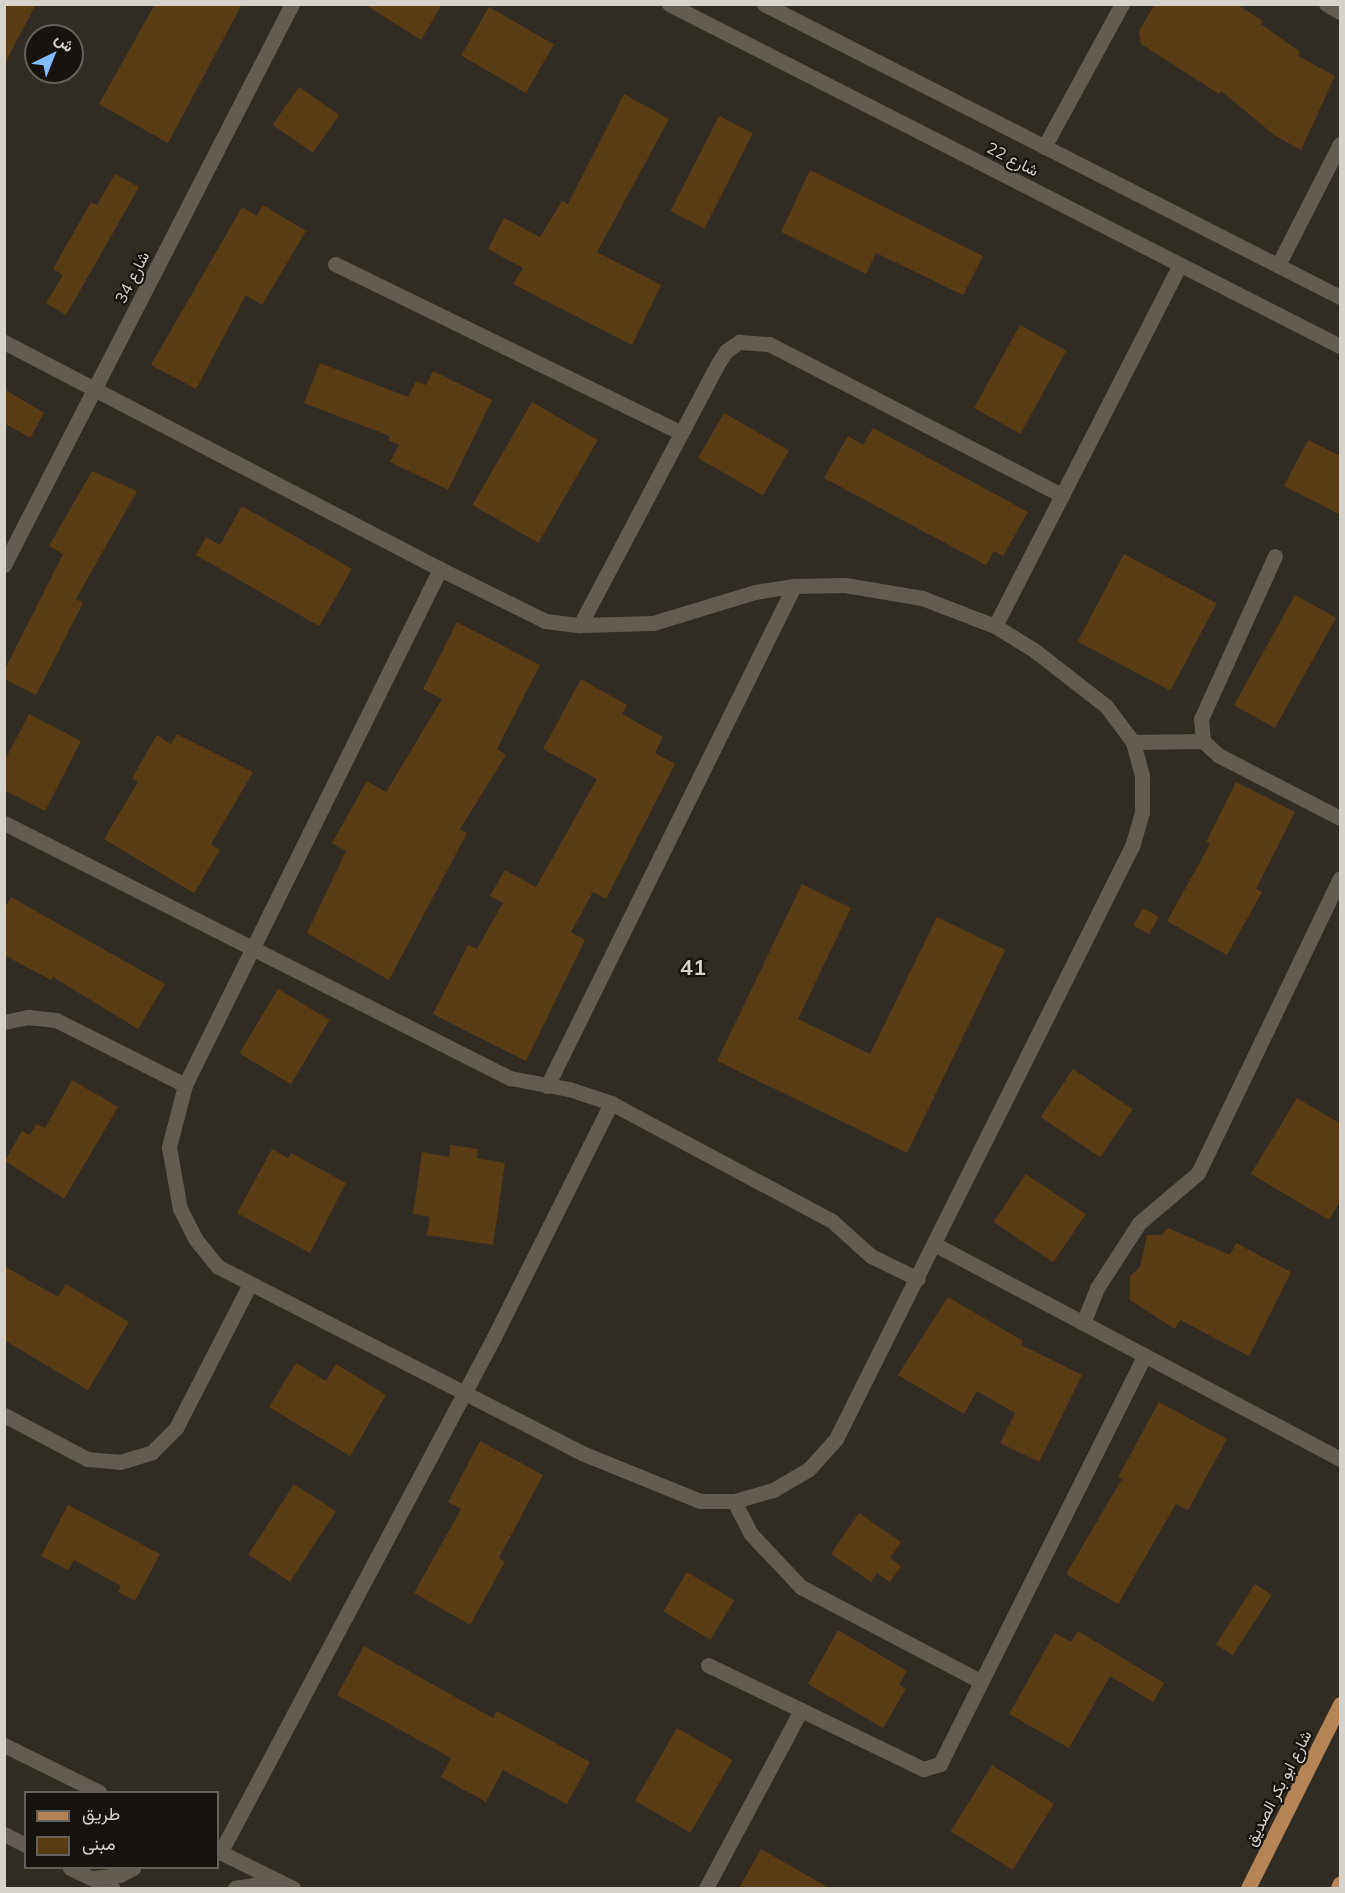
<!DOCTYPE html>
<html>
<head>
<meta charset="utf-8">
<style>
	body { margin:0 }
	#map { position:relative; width:1345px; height:1893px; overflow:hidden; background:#312c23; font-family:Mulish,Vazirmatn,sans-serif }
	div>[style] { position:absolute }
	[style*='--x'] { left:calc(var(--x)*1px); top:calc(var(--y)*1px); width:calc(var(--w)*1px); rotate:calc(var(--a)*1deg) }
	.building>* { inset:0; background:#593b14; transform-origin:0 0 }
	.minor>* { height:15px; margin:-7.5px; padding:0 7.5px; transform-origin:7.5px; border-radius:7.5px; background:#625c52 }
	.major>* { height:15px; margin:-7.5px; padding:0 7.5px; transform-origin:7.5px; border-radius:7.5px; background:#b58457 }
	span { translate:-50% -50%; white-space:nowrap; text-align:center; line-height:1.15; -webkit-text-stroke:4.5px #171410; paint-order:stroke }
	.street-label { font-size:16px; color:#d6d3cd }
	.district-label { font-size:22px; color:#d6d3cd; font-weight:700 }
	.frame { position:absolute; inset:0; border:6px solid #d6d3cd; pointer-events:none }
	.legend { position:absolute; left:24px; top:1791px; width:195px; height:78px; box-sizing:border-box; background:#171410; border:2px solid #63605c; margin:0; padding:8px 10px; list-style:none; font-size:18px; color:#d6d3cd }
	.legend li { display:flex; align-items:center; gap:12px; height:30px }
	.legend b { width:30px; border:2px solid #63605c }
	.north { position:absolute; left:24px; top:24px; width:60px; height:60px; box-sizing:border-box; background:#171410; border:2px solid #63605c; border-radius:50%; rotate:43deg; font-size:16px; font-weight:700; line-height:24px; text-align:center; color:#d6d3cd }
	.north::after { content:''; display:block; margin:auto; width:21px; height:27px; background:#83bcfb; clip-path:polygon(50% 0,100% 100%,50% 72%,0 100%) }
</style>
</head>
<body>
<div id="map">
	<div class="building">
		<i style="clip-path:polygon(4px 4px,36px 4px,4px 65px)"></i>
		<i style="clip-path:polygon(155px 4px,242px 4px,168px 143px,99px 104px)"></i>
		<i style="clip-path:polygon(364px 4px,442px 4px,421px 40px)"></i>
		<i style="clip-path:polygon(1155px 4px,1236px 4px,1263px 21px,1261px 24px,1300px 52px,1298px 56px,1335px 76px,1301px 150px,1274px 135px,1221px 91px,1219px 94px,1141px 44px,1139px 31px)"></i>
		<i style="left:489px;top:7px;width:75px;height:56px;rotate:30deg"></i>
		<i style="left:299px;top:87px;width:49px;height:46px;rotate:35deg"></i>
		<i style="clip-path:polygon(624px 94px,669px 119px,597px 252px,661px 285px,632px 345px,513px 284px,523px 268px,488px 249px,504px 218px,540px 237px,562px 201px,568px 204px)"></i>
		<i style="left:719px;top:116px;width:38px;height:107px;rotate:27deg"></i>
		<i style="clip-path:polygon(810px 170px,983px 256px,963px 295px,876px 253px,866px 274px,781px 232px)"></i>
		<i style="clip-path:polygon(115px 174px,139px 187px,66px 315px,46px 303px,63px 275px,53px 269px,91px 202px,97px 205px)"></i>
		<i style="clip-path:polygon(263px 205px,306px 231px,262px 305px,246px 295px,196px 389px,151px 365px,242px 207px,257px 216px)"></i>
		<i style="left:1020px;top:325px;width:53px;height:95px;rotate:29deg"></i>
		<i style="clip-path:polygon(320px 363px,408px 397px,416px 381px,426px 385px,433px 371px,492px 400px,448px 490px,390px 462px,399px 445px,388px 440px,390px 436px,304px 403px)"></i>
		<i style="clip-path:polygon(4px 389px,44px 413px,30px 438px,4px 423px)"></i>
		<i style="left:532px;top:402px;width:76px;height:119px;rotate:30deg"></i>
		<i style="left:724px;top:413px;width:75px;height:52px;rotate:30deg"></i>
		<i style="clip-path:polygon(873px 428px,1028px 512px,1003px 556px,994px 551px,986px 565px,824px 478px,848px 436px,863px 445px)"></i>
		<i style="clip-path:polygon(1308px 440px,1341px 456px,1341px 515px,1284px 486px)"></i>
		<i style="clip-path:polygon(92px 471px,137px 491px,76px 599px,83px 603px,36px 695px,4px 679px,4px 671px,63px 554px,49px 546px)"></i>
		<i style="clip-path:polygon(242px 506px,352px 569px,319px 626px,196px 555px,206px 537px,220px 545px)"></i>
		<i style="left:1124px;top:554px;width:105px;height:99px;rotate:28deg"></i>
		<i style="left:1295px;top:595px;width:47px;height:126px;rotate:29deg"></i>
		<i style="clip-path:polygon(457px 622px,540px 665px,497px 749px,506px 755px,460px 829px,467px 833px,389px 980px,307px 933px,346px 851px,332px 843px,367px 781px,386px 792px,442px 699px,423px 689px)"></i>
		<i style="clip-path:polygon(581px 679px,627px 705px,622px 714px,663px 737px,655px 753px,675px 764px,606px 899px,593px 892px,571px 932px,585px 940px,526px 1061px,433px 1014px,468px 945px,477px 949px,503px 903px,490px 896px,505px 870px,536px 887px,597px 779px,543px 749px)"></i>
		<i style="clip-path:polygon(29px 714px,81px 741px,45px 811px,4px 790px,4px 762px)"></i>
		<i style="clip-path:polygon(177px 734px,253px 772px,211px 844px,220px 850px,194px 893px,104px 839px,138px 782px,132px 778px,157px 735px,171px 744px)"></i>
		<i style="clip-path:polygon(1236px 782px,1295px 812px,1256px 889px,1262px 892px,1227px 955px,1167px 921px,1210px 844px,1206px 842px)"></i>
		<i style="clip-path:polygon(802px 884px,851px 908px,798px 1019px,870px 1054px,937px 917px,1005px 950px,907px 1153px,717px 1061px)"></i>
		<i style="clip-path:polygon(11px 897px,165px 984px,138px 1029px,53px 977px,51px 980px,4px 955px,4px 909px)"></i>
		<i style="left:1143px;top:908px;width:18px;height:20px;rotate:29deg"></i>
		<i style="left:278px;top:989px;width:60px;height:75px;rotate:31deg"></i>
		<i style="left:1073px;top:1069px;width:72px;height:58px;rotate:34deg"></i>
		<i style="clip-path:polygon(72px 1080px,118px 1107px,64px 1199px,5px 1161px,22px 1131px,30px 1135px,36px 1124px,45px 1128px)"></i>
		<i style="clip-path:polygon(1297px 1098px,1341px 1124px,1341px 1200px,1329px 1220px,1251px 1174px)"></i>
		<i style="clip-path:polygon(450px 1145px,478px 1149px,477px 1158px,505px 1163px,493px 1245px,427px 1235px,430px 1217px,413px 1214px,422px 1152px,449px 1157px)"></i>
		<i style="clip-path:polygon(272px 1149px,288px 1158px,291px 1153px,346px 1183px,310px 1253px,237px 1213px)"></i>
		<i style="left:1026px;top:1174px;width:72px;height:58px;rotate:34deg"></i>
		<i style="clip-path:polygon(1168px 1228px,1230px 1255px,1236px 1243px,1291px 1272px,1249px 1356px,1180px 1320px,1175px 1329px,1130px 1300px,1130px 1276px,1140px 1267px,1147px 1235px,1161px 1235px)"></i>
		<i style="clip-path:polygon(4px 1266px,58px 1297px,66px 1284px,129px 1322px,88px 1390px,4px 1340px)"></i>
		<i style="clip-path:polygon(948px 1297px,1023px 1341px,1021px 1345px,1082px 1375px,1039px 1462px,1000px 1443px,1015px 1413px,977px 1391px,964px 1414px,898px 1375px)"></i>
		<i style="clip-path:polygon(296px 1363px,326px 1381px,336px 1364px,386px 1395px,350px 1456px,269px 1407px)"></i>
		<i style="clip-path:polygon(1159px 1402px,1227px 1439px,1188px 1510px,1176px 1504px,1118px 1604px,1066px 1574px,1122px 1479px,1118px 1477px)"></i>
		<i style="clip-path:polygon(480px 1441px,543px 1475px,499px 1558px,505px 1562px,470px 1625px,414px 1593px,461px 1509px,448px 1502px)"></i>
		<i style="left:294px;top:1484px;width:50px;height:84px;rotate:33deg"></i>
		<i style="clip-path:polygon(68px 1505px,160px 1554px,135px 1601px,118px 1592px,121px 1586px,74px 1560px,68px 1570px,41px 1556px)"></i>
		<i style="clip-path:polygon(859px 1513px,901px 1542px,890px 1558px,901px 1566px,890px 1582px,877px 1573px,871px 1582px,831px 1554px)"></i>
		<i style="left:687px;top:1572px;width:55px;height:46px;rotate:31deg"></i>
		<i style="left:1255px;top:1584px;width:20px;height:72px;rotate:33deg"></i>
		<i style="clip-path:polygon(838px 1630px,907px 1671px,899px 1685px,906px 1689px,883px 1728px,808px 1684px)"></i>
		<i style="clip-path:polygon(1078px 1631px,1164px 1683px,1153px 1702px,1110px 1676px,1069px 1748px,1009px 1714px,1055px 1633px,1071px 1642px)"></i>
		<i style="clip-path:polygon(364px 1646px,493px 1718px,497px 1711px,590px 1762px,567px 1804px,503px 1770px,486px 1802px,441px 1777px,451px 1758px,337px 1695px)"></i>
		<i style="left:677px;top:1728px;width:64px;height:84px;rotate:30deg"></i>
		<i style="left:992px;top:1765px;width:73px;height:78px;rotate:32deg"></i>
		<i style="clip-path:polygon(761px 1849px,829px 1888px,739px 1888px)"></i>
	</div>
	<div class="minor">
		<i style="--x:669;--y:4;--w:753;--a:27.01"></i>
		<i style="--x:764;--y:4;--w:646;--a:26.96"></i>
		<i style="--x:1326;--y:4;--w:16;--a:30"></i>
		<i style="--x:1044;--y:147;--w:163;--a:-61.4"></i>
		<i style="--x:335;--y:264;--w:385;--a:26"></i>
		<i style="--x:1278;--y:265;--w:136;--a:-62.9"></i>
		<i style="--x:4;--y:342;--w:492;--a:27.5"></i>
		<i style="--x:4;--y:565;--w:631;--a:-62.83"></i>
		<i style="--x:440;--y:569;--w:117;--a:26.3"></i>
		<i style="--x:545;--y:621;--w:35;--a:7"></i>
		<i style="--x:580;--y:625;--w:73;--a:-1.6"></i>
		<i style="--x:653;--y:623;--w:107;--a:-16.9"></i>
		<i style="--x:755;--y:592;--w:39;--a:-9"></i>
		<i style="--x:794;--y:586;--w:51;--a:-1.1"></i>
		<i style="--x:845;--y:585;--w:78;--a:9.6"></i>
		<i style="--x:922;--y:598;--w:78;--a:21"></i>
		<i style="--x:995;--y:626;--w:46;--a:31.6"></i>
		<i style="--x:1034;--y:650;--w:91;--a:37.9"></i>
		<i style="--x:1106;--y:706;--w:45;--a:53.1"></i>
		<i style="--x:1133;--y:742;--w:35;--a:75"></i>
		<i style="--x:1142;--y:776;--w:36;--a:90"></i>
		<i style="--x:1142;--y:812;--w:35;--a:106"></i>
		<i style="--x:1132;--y:846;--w:663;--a:116.53"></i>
		<i style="--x:836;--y:1439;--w:40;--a:132"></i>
		<i style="--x:809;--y:1469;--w:42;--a:149.7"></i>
		<i style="--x:773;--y:1490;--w:41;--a:164.2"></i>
		<i style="--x:734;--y:1501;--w:34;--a:180"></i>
		<i style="--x:700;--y:1501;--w:127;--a:-157.9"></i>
		<i style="--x:582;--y:1453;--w:409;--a:-152.9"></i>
		<i style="--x:218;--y:1267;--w:35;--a:-129"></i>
		<i style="--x:196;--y:1240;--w:35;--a:-117"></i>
		<i style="--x:180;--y:1209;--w:63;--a:-100.1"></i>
		<i style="--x:169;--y:1147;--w:64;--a:-75.5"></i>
		<i style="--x:185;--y:1085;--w:576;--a:-63.7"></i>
		<i style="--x:580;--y:625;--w:294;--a:-62.2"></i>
		<i style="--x:717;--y:365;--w:17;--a:-57"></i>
		<i style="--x:726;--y:351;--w:16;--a:-35"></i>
		<i style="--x:739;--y:342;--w:30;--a:4"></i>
		<i style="--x:769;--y:344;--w:330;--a:27.3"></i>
		<i style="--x:995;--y:626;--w:406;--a:-62.9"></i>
		<i style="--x:1203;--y:741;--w:22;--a:-95"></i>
		<i style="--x:1201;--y:719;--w:179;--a:-65.6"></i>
		<i style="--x:1133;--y:742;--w:70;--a:-0.8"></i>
		<i style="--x:1203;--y:741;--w:21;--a:43"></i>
		<i style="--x:1218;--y:755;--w:137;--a:27.3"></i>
		<i style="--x:4;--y:823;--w:567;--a:26.75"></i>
		<i style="--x:510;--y:1078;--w:60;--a:10.6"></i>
		<i style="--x:569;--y:1089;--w:44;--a:18.4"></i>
		<i style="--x:611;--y:1103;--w:251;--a:28.1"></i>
		<i style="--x:832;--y:1221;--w:52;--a:41.9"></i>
		<i style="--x:871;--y:1256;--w:52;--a:26.1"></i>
		<i style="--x:4;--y:1022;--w:25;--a:-12"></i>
		<i style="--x:28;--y:1017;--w:28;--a:6"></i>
		<i style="--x:56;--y:1020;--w:144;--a:26.7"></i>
		<i style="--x:547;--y:1086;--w:558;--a:-63.71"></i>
		<i style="--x:936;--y:1245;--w:457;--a:27.9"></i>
		<i style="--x:1083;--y:1323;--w:38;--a:-68"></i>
		<i style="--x:1097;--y:1288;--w:77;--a:-57.1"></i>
		<i style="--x:1139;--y:1223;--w:77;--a:-40.3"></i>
		<i style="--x:1198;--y:1173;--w:327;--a:-64.3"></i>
		<i style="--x:4;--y:1415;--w:94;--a:27.9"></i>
		<i style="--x:87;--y:1459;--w:33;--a:5"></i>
		<i style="--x:120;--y:1462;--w:34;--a:-17"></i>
		<i style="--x:152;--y:1452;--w:34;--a:-45"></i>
		<i style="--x:176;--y:1428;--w:162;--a:-62.8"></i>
		<i style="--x:734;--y:1501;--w:37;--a:63"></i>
		<i style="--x:751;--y:1534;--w:73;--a:46.7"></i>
		<i style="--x:801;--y:1587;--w:202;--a:27.7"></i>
		<i style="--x:708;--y:1665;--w:239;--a:25.8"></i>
		<i style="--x:923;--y:1769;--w:18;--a:-16"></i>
		<i style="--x:940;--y:1764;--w:457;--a:-63.4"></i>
		<i style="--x:4;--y:1745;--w:106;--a:26.3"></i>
		<i style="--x:4;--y:1834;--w:25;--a:27"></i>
		<i style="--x:218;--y:1851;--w:84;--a:26.3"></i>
		<i style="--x:220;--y:1853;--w:584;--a:-62.03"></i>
		<i style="--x:494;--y:1337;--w:262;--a:-63.4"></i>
		<i style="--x:70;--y:1868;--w:47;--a:25.5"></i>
		<i style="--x:94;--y:1878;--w:26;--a:-7"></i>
		<i style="--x:120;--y:1875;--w:15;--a:-28"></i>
		<i style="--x:235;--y:1888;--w:44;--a:-9.2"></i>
		<i style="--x:706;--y:1888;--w:202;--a:-61.9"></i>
	</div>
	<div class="major">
		<i style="--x:1248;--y:1888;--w:206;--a:-63.4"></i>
		<i style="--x:1338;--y:1888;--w:5;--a:-68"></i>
	</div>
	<div class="street-label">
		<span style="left:1013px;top:159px;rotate:27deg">شارع 22</span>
		<span style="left:132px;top:277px;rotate:-63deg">شارع 34</span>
		<span style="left:1278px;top:1788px;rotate:-63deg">شارع ابو بكر الصديق</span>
	</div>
	<div class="district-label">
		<span style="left:693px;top:968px">41</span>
	</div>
	<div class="frame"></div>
	<ul class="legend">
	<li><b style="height:8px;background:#b58457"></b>طريق</li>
	<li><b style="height:16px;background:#593b14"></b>مبنى</li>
	</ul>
	<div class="north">ش</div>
</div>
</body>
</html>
